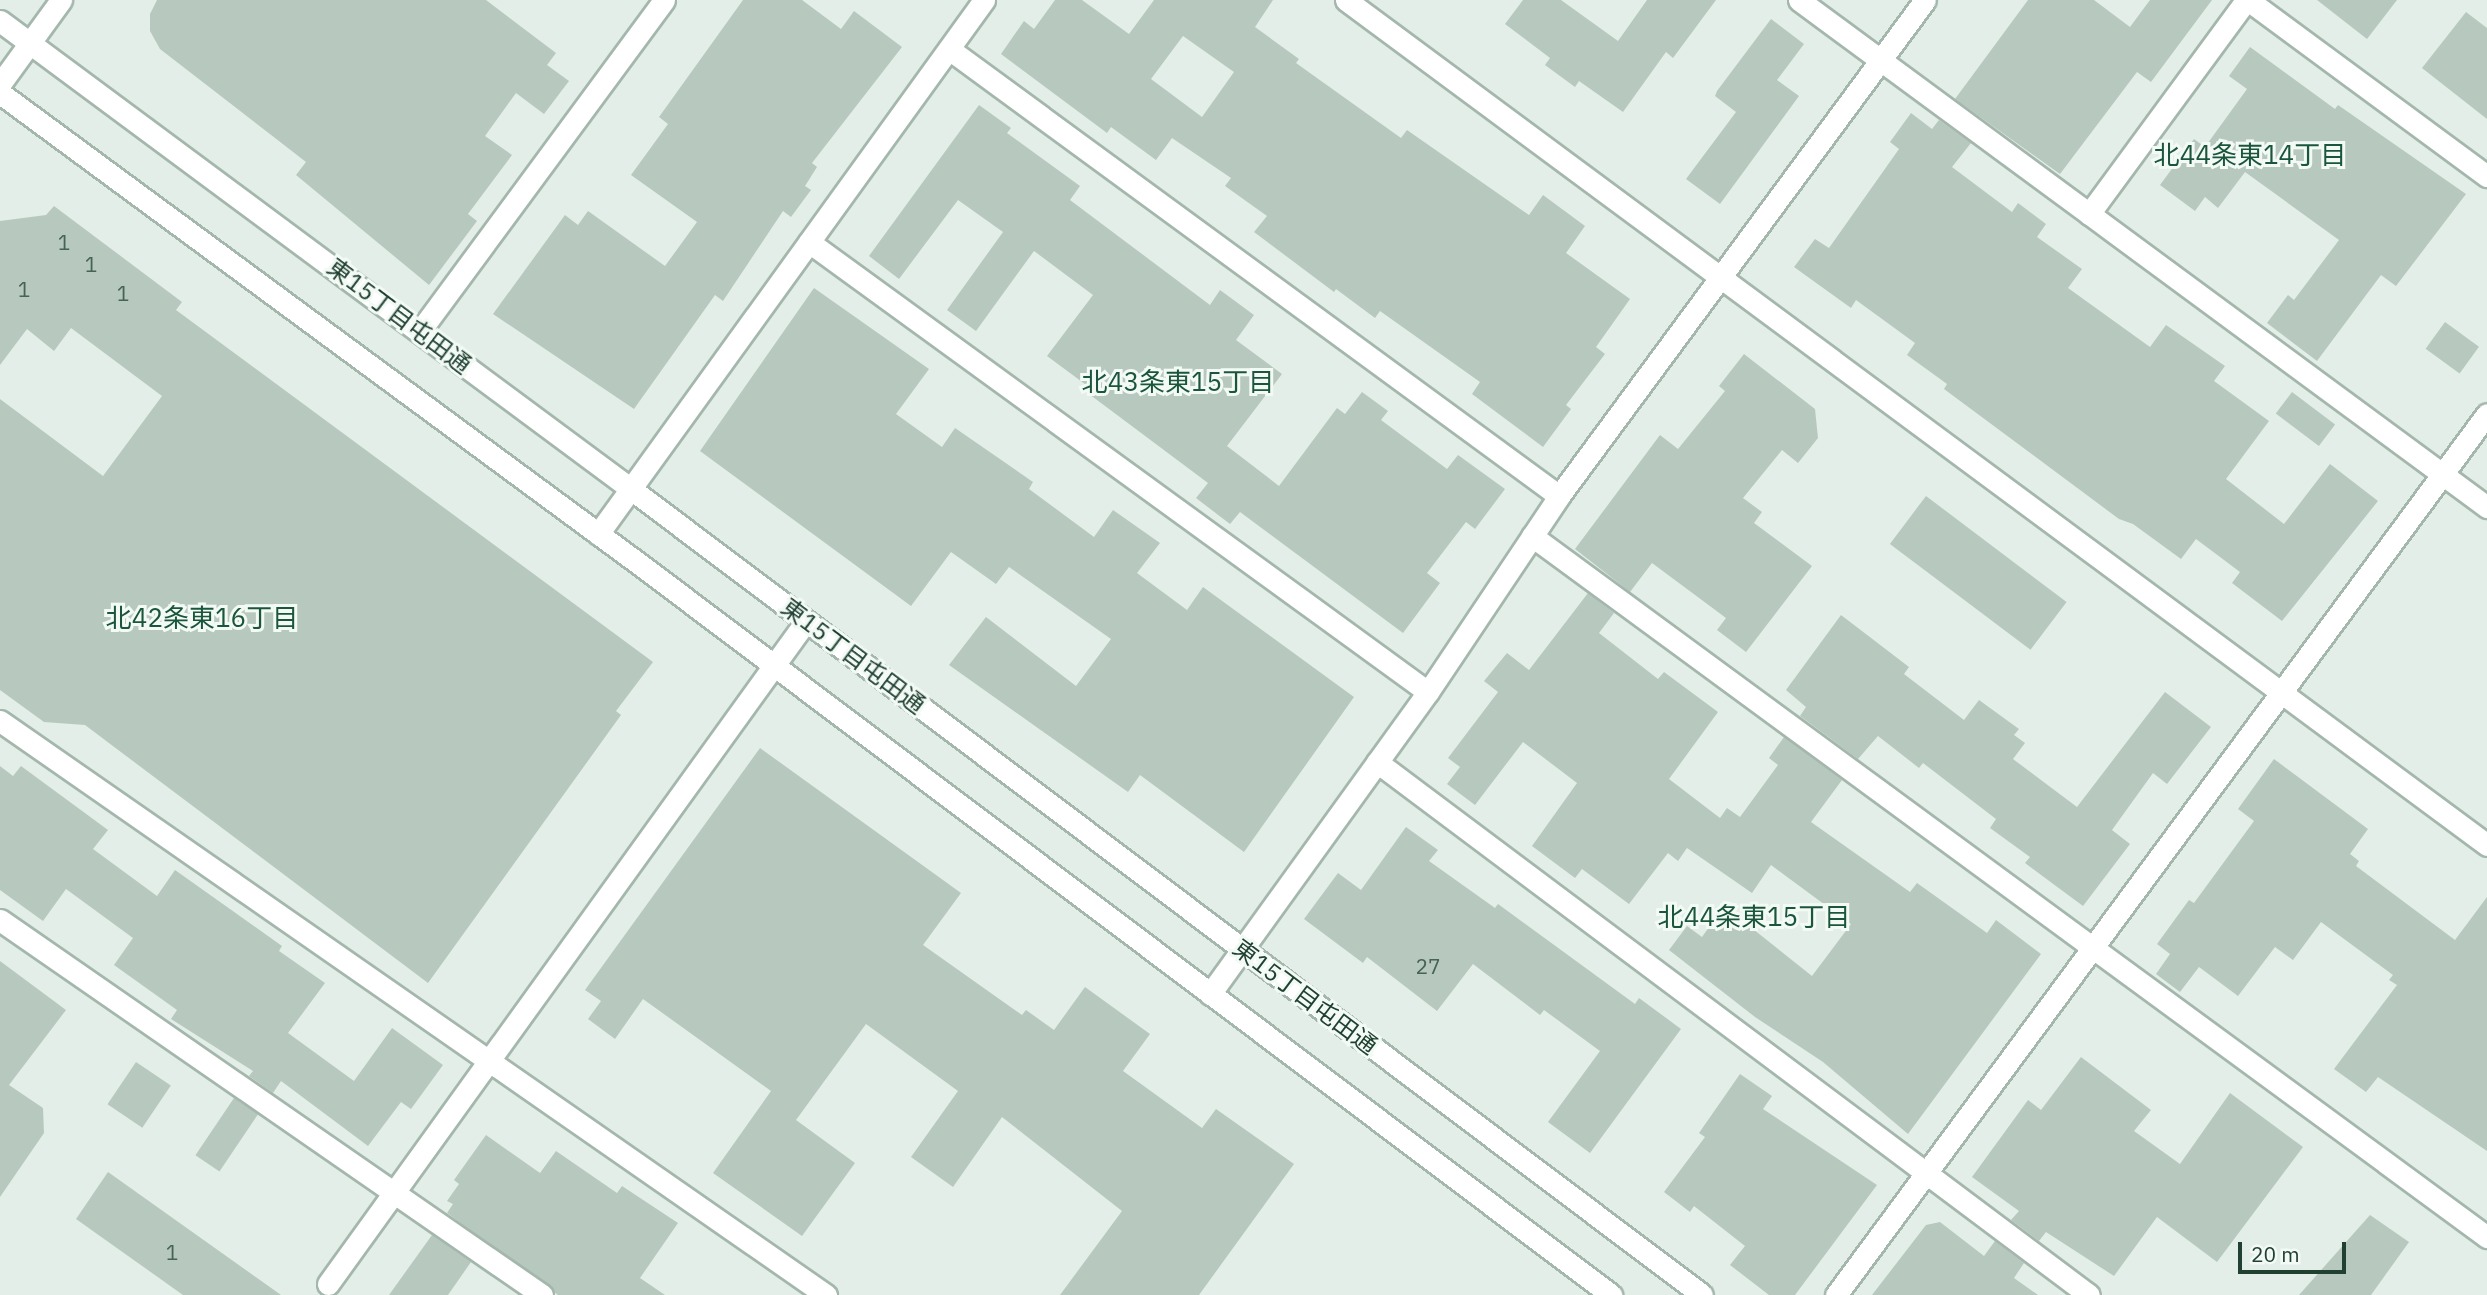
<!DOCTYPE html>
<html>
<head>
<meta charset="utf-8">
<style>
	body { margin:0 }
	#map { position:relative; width:2487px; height:1295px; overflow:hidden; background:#e2eee7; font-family:"IBM Plex Sans","Noto Sans JP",sans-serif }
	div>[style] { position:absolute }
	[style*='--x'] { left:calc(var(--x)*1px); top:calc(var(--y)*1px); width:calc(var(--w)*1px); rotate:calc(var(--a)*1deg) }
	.building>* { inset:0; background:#b7c9bf; transform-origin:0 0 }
	.roads { filter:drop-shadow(2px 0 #a4b7ad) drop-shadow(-2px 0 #a4b7ad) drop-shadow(0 2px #a4b7ad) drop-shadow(0 -2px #a4b7ad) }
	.minor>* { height:21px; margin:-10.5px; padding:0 10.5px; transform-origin:10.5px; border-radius:10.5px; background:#fff }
	.tertiary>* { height:21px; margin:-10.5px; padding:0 10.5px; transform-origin:10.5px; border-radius:10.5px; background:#fff }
	.secondary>* { height:21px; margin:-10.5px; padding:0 10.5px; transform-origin:10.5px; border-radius:10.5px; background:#fff }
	span { translate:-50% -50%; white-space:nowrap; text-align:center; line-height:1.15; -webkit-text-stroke:6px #f3faf5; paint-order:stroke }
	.number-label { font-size:21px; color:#466355 }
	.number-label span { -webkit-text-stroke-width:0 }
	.street-label { font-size:24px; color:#204132 }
	.neighbourhood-label { font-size:26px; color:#1a553c }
	.scale { position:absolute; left:2238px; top:1242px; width:108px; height:32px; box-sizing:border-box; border:4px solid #204132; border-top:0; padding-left:9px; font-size:21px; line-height:24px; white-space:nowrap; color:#204132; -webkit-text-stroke:5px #f3faf5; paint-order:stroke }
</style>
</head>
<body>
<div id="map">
	<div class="building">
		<i style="clip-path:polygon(157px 0,486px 0,556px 53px,547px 65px,569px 81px,544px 114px,516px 93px,485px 136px,512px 155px,468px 214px,477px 221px,429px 285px,296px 175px,306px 162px,160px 49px,150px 31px,150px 14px)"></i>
		<i style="clip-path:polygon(743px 0,802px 0,841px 29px,854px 11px,902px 47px,812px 163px,817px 167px,805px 186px,811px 190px,791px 217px,783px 211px,723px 301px,715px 295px,634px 409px,493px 314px,565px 215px,578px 225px,588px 211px,665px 266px,697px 222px,631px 175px,668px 124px,659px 117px)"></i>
		<i style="clip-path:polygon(evenodd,1055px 0,1082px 0,1129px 34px,1154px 0,1273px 0,1255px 27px,1299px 59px,1296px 63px,1401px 138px,1407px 130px,1529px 215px,1543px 195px,1585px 226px,1566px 253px,1630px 299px,1596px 347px,1605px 354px,1566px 405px,1571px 409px,1543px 447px,1472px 394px,1480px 382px,1380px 311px,1375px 318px,1336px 289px,1334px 292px,1254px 232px,1267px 216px,1225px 186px,1231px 178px,1172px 138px,1156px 160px,1111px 127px,1107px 133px,1001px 54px,1024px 21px,1034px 29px,1055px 0,1183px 36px,1234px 72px,1202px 117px,1151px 79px,1183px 36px)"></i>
		<i style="clip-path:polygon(1523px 0,1561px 0,1618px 41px,1647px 0,1716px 0,1673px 58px,1666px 52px,1623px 112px,1579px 81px,1575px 87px,1545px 65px,1550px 58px,1505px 24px)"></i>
		<i style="clip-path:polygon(2028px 0,2094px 0,2130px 27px,2150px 0,2212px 0,2151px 82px,2137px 72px,2060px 174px,1955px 99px)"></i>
		<i style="clip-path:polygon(2317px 0,2397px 0,2367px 39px)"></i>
		<i style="clip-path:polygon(2466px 12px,2487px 28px,2487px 119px,2422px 68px)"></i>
		<i style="clip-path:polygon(1771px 19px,1804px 44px,1777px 80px,1799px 96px,1720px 204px,1686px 179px,1736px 112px,1715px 96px,1717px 91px)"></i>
		<i style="clip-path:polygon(2250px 47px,2335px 109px,2338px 105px,2466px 194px,2396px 286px,2381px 275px,2317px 361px,2267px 323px,2288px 295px,2294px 300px,2339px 240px,2245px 172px,2218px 208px,2205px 197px,2195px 211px,2160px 185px,2194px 139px,2205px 147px,2247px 89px,2229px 76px)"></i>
		<i style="clip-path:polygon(979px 105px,1011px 128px,1007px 133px,1080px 186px,1070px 200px,1210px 305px,1220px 290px,1254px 315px,1236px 340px,1282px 374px,1227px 446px,1279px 486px,1337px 408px,1345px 414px,1362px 392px,1388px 411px,1381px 420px,1447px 469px,1458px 455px,1505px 489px,1475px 529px,1466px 522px,1427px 573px,1440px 583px,1403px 633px,1240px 512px,1230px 524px,1196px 498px,1208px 483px,1089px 394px,1093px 390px,1047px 356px,1093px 295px,1034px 251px,976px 331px,947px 310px,1003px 232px,958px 200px,899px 279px,869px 256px)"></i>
		<i style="clip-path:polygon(1911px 113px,1932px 129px,1939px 120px,1971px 143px,1952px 167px,2012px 212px,2018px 203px,2046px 224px,2037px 237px,2082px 269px,2068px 288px,2150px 347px,2166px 325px,2225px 366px,2214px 381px,2269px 421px,2226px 479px,2284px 524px,2330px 464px,2378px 501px,2282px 621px,2232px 583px,2240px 572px,2196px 539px,2181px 559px,2133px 524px,2119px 519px,1944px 389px,1947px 384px,1907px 355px,1915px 343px,1856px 300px,1851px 308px,1794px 267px,1815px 239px,1829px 248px,1899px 149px,1890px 142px)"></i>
		<i style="clip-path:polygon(54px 206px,182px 302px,176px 310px,653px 662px,616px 711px,621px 715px,428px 983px,85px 725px,44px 722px,0 690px,0 399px,103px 476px,162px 396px,71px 328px,54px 351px,27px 329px,0 365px,0 221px,46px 215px)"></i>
		<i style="clip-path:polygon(814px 288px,929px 369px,896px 414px,942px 447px,955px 428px,1033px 482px,1029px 489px,1094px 537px,1113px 510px,1160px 543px,1137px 573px,1187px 610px,1203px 587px,1354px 697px,1244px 852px,1140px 775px,1128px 792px,949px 665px,986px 617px,1076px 686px,1111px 639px,1009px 567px,996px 584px,951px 552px,911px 606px,700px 451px)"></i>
		<i style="left:2445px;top:322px;width:42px;height:33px;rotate:36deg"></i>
		<i style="clip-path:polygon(1744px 354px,1815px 409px,1818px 438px,1798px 463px,1782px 450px,1743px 498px,1762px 512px,1754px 523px,1812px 566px,1746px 652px,1717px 630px,1726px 618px,1652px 563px,1630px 592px,1575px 549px,1660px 435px,1678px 449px,1725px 391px,1719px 386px)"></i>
		<i style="left:2292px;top:392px;width:54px;height:27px;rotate:37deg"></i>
		<i style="left:1926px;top:496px;width:176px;height:60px;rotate:37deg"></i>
		<i style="clip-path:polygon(1588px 593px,1614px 613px,1599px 633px,1658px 679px,1664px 672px,1718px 712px,1669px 779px,1720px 818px,1727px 808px,1740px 817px,1778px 765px,1769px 758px,1784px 737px,1842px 780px,1811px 822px,1910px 892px,1917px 883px,1987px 933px,1996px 920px,2041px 954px,1908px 1134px,1823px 1062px,1755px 1017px,1669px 950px,1687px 926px,1702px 937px,1724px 906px,1812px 976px,1851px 924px,1771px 865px,1752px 893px,1687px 848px,1678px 861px,1668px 853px,1629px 904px,1582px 869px,1575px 878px,1532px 846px,1577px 783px,1523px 742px,1475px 805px,1447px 784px,1460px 767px,1448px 758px,1498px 692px,1484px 681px,1507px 653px,1529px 670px)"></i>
		<i style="clip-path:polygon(1841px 615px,1909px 667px,1904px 674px,1964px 720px,1979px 700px,2019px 729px,2014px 735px,2025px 743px,2013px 759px,2077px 807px,2165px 692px,2211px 727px,2167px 784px,2153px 773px,2112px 830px,2130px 844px,2083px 906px,2025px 863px,2030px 857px,1990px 828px,1996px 819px,1923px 763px,1919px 768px,1878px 736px,1858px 759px,1800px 716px,1806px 707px,1786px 690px)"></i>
		<i style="clip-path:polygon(760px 748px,961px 893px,923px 945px,1022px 1015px,1026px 1010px,1054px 1030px,1085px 987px,1150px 1034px,1123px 1071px,1202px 1128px,1216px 1109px,1294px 1164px,1199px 1295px,1060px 1295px,1122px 1211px,1002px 1117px,953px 1187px,911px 1157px,958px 1091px,866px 1024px,796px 1120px,855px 1163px,802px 1236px,713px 1173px,771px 1091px,643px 999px,615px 1039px,588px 1019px,601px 1001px,585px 990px)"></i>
		<i style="clip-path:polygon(2274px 759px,2368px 829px,2350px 854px,2359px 861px,2356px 866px,2455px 940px,2487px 897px,2487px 1151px,2378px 1077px,2366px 1092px,2334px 1069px,2397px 985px,2389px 980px,2393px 975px,2321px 922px,2293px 960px,2275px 947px,2238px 996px,2199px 967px,2180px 992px,2156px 974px,2170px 954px,2157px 944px,2189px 900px,2194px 903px,2254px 821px,2238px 809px)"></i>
		<i style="clip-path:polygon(0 766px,13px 776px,21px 766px,108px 830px,93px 849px,157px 896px,175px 870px,282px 946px,279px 951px,325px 983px,288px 1033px,354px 1081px,392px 1028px,443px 1065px,411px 1109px,401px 1102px,368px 1146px,281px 1081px,273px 1093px,249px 1076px,253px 1071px,171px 1019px,177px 1010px,114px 965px,133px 938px,66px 889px,43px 921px,0 890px)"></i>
		<i style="clip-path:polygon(1406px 827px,1438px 850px,1429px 861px,1495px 908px,1498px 904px,1635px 1004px,1639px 998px,1681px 1029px,1590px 1153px,1548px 1122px,1600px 1051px,1544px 1010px,1540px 1015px,1473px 964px,1437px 1011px,1367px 957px,1363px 963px,1304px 919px,1338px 873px,1361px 890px)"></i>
		<i style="clip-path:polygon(0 961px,66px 1010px,9px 1085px,43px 1108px,44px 1133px,0 1197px)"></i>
		<i style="clip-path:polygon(2081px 1057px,2151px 1110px,2134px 1131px,2180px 1164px,2230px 1093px,2303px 1147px,2217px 1262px,2157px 1217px,2114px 1276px,2046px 1232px,2039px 1241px,2011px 1220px,2019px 1211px,1972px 1177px,2028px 1100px,2041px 1110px)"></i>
		<i style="left:136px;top:1062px;width:42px;height:51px;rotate:34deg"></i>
		<i style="clip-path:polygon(1740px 1074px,1772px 1096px,1763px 1109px,1877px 1185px,1795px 1295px,1769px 1295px,1730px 1265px,1745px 1246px,1694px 1206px,1690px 1212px,1664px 1192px,1705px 1137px,1699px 1133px)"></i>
		<i style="left:234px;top:1098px;width:29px;height:69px;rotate:34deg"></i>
		<i style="clip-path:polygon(486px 1135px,540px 1173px,556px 1151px,617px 1193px,622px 1186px,678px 1223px,640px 1278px,665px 1295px,558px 1295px,447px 1213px,453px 1204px,447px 1201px,459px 1184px,454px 1180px)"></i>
		<i style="clip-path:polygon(108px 1172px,281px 1295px,183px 1295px,76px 1219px)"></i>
		<i style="clip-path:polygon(2370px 1215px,2409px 1242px,2371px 1295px,2299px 1295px)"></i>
		<i style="clip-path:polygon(1940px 1222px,1984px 1256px,1995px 1241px,2024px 1263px,2014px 1278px,2038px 1295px,1872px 1295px,1926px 1225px)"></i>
		<i style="clip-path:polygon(432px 1235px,471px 1262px,448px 1295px,389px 1295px)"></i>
	</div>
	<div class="roads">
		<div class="minor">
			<i style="--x:1346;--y:0;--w:1420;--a:36.52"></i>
			<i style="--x:1799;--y:0;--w:855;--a:36.39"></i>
			<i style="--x:2248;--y:0;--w:297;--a:36.4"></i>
			<i style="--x:949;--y:49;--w:756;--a:36.23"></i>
			<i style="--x:2089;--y:214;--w:265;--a:-53.7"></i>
			<i style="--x:809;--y:242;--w:765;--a:36.02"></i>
			<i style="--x:420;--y:331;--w:411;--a:-53.6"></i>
			<i style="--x:598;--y:534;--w:659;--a:-54.14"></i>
			<i style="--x:1532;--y:536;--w:1185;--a:36.28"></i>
			<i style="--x:0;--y:721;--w:1006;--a:34.8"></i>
			<i style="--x:1377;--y:762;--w:889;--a:36.82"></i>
			<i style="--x:0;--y:920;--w:659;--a:34.68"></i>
			<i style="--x:1210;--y:994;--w:372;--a:-54.2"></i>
			<i style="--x:1428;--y:692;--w:236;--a:-56.2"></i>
			<i style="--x:1559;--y:496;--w:616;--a:-53.58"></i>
			<i style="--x:328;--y:1284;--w:817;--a:-54.21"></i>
			<i style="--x:1836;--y:1295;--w:1095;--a:-53.54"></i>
		</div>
		<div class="tertiary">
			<i style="--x:0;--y:21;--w:786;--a:36.56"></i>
			<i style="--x:631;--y:489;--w:1340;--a:36.96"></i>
			<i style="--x:0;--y:93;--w:792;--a:36.38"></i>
			<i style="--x:638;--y:563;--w:1218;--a:36.95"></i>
		</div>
		<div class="secondary">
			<i style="--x:0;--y:84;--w:104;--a:-54"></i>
		</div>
	</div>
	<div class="number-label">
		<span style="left:64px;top:242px">1</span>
		<span style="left:91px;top:264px">1</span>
		<span style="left:24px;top:289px">1</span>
		<span style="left:123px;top:293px">1</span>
		<span style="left:1428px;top:966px">27</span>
		<span style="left:172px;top:1252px">1</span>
	</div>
	<div class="street-label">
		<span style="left:399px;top:316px;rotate:37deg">東15丁目屯田通</span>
		<span style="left:853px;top:656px;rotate:37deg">東15丁目屯田通</span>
		<span style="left:1305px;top:997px;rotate:37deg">東15丁目屯田通</span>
	</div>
	<div class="neighbourhood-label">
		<span style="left:2250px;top:155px">北44条東14丁目</span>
		<span style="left:1178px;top:382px">北43条東15丁目</span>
		<span style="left:202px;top:618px">北42条東16丁目</span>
		<span style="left:1754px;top:917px">北44条東15丁目</span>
	</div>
	<div class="scale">20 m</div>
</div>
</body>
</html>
